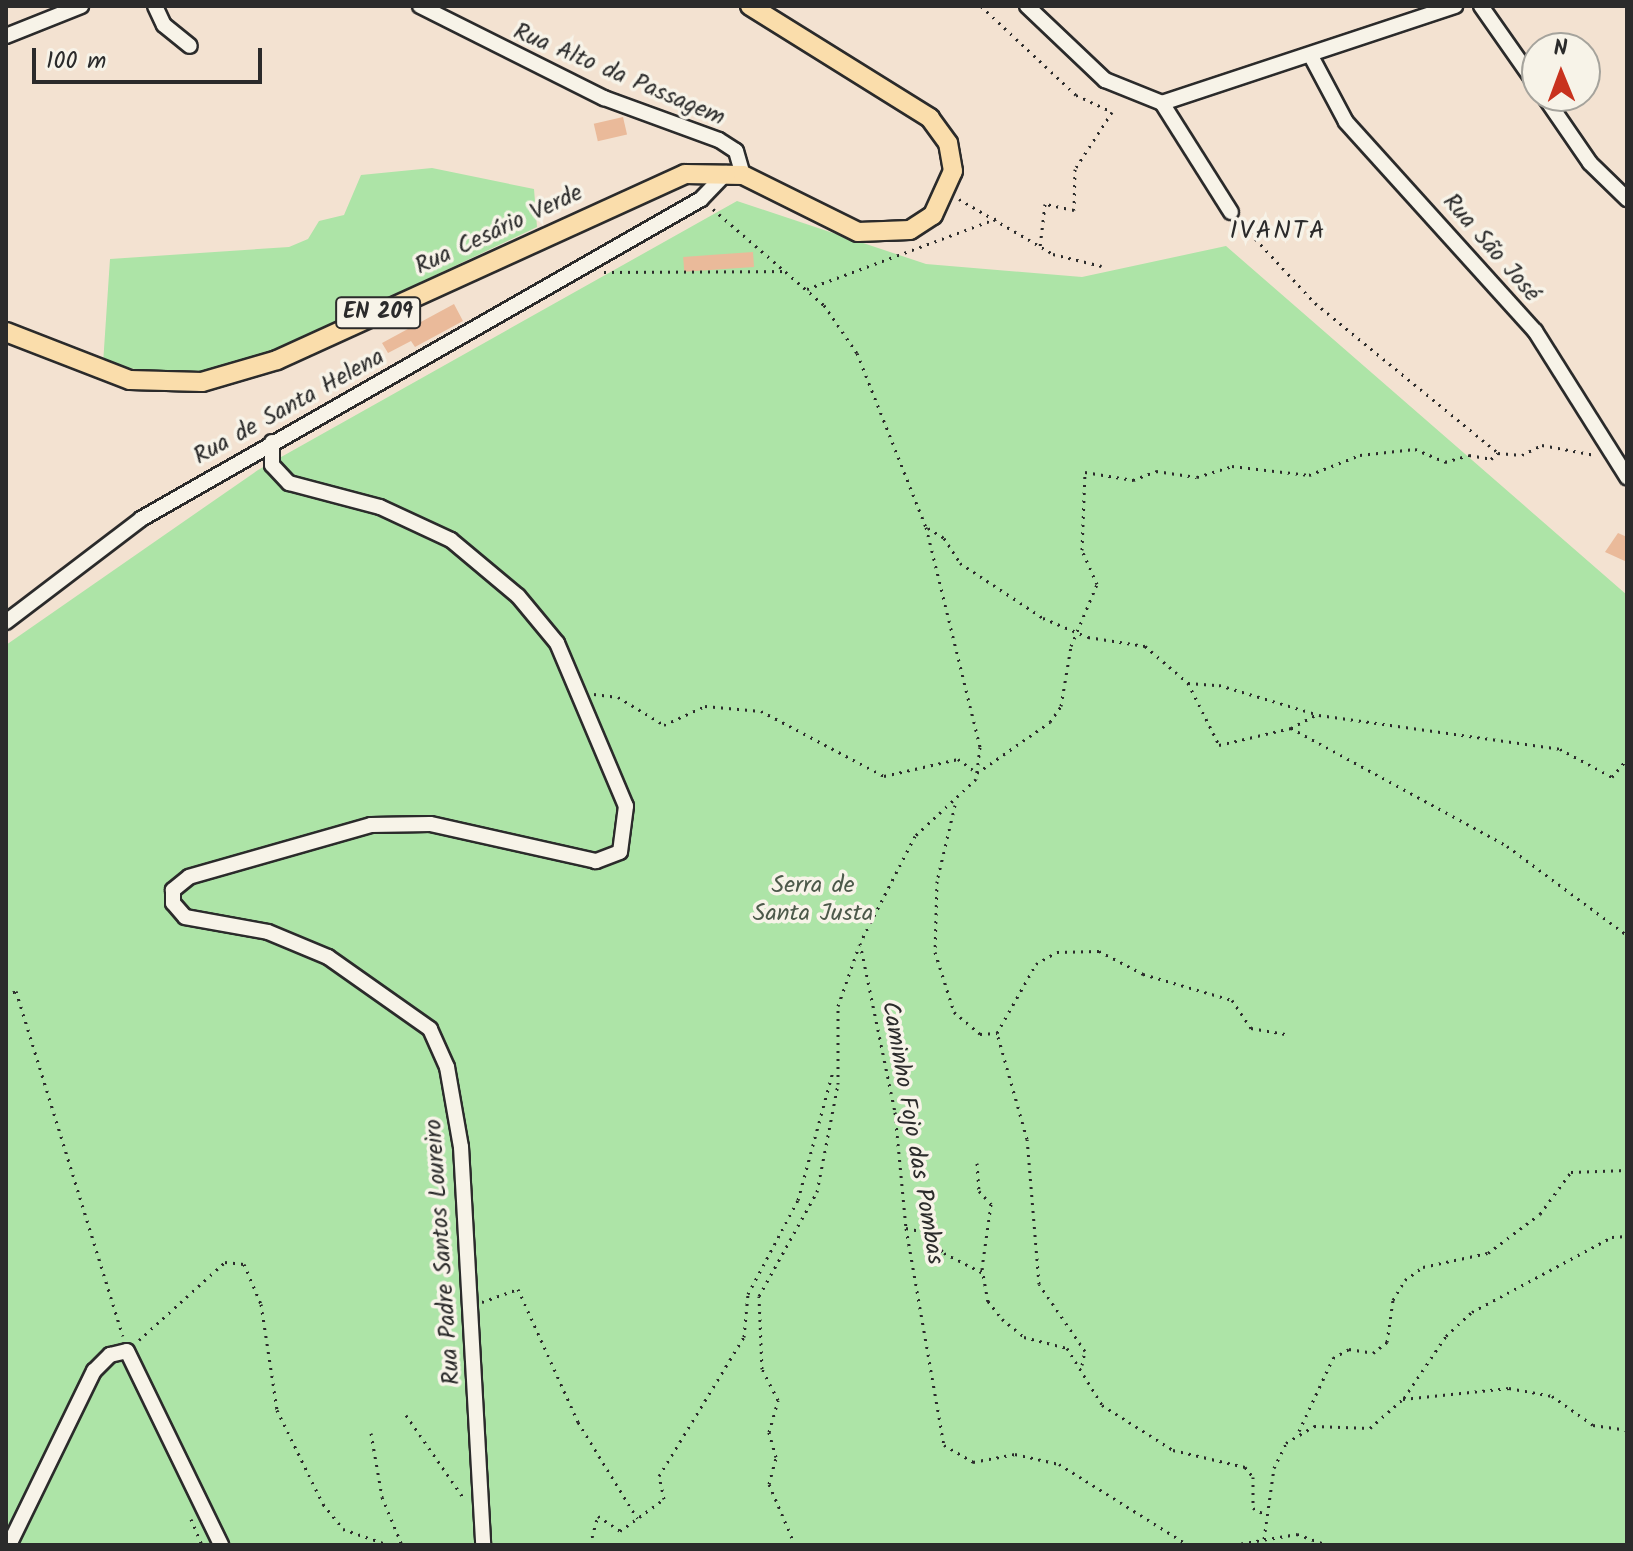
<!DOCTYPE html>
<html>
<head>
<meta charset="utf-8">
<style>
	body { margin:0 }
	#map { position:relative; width:1633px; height:1551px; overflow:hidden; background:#f3e2d1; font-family:Kalam,sans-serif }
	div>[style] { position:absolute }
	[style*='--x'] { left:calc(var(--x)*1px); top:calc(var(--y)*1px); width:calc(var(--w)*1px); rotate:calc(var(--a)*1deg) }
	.green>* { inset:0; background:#ade4a7 }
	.building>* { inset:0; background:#eaba9a; transform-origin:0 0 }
	.path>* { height:3px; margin-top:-1.5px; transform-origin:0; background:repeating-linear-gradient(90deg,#2b2b2b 0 2px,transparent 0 8px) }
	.roads { filter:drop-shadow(2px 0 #2b2b2b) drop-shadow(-2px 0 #2b2b2b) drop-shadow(0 2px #2b2b2b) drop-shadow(0 -2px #2b2b2b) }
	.minor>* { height:14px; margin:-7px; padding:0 7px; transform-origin:7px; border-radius:7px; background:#f7f3e8 }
	.major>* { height:18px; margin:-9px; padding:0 9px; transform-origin:9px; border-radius:9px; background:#faddab }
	span { translate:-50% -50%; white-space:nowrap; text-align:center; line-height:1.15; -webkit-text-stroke:7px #f7f3e8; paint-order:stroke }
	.shield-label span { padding:2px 6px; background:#f7f3e8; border:2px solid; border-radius:6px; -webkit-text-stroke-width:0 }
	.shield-label { font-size:22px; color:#2b2b2b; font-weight:700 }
	.street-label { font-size:24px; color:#2b2b2b }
	.park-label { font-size:24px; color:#4c594a }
	.neighbourhood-label { font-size:26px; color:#2b2b2b; letter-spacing:2px }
	.frame { position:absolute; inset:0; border:8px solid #2b2b2b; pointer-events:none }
	.north { position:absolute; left:1521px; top:32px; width:80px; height:80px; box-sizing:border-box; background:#f7f3e8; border:2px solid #a5a39c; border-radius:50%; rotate:359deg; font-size:22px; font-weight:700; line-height:32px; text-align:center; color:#2b2b2b }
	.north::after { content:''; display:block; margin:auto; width:28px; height:36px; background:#c8321e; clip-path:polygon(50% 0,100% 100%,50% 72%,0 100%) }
	.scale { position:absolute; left:32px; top:48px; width:230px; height:36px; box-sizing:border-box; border:4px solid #2b2b2b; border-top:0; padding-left:10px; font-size:24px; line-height:28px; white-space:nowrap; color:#2b2b2b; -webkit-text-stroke:6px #f7f3e8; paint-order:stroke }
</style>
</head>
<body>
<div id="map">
	<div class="green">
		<i style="clip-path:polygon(432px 168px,534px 189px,537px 227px,271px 353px,229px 366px,180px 376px,103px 364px,110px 259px,289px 247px,308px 239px,319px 221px,344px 215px,361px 175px)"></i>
		<i style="clip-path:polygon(737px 201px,926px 264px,1082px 277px,1226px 246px,1627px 595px,1627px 1545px,6px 1545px,6px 645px,258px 470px)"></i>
	</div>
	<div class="building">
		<i style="left:623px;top:117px;width:18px;height:30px;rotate:77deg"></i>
		<i style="left:753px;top:252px;width:15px;height:70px;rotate:86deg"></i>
		<i style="clip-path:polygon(454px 304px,463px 321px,415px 347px,411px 341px,388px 353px,382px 343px)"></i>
		<i style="clip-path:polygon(1618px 533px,1627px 537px,1627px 562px,1605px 552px)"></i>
	</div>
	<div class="path">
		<i style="--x:981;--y:6;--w:130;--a:43.1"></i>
		<i style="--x:1076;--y:95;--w:40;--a:25"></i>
		<i style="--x:1112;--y:112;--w:68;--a:123"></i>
		<i style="--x:1075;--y:169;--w:41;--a:91.4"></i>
		<i style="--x:1074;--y:210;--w:30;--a:-168"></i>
		<i style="--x:1045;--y:204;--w:43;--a:96.6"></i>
		<i style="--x:959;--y:199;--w:109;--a:30.3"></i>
		<i style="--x:1053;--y:254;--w:50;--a:13.8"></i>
		<i style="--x:713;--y:209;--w:147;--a:40.9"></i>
		<i style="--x:824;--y:305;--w:58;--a:55.5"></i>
		<i style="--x:857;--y:353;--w:187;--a:68.4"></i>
		<i style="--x:926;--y:527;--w:227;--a:76.2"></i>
		<i style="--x:980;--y:747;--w:32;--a:97"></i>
		<i style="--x:976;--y:779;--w:83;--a:136.9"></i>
		<i style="--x:915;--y:836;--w:120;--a:117.2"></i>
		<i style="--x:860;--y:943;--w:173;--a:78.3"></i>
		<i style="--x:895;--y:1112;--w:117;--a:84.6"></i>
		<i style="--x:906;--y:1228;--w:220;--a:80.1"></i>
		<i style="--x:944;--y:1445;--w:34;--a:30"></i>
		<i style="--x:973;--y:1462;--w:43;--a:-10.8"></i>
		<i style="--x:1015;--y:1454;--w:45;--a:12.8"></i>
		<i style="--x:1059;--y:1464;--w:152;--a:32.1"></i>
		<i style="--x:1239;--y:221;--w:112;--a:47.2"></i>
		<i style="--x:1315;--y:303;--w:237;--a:39.3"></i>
		<i style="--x:1498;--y:453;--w:24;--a:5"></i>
		<i style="--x:1522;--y:455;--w:22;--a:-27"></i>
		<i style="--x:1542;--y:445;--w:54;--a:10.7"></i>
		<i style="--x:604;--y:272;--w:184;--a:-0.3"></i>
		<i style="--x:807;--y:289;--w:204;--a:-20.4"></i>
		<i style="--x:928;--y:528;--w:19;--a:32"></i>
		<i style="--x:944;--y:538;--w:30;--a:57"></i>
		<i style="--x:960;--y:563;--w:100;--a:33.5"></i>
		<i style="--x:1043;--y:618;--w:49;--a:22.9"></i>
		<i style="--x:1088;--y:637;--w:58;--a:9"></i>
		<i style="--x:1145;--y:646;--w:57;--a:40.7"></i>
		<i style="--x:1188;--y:683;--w:69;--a:63.4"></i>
		<i style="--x:1219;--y:745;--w:74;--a:-13.3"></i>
		<i style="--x:1291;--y:728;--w:246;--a:28.6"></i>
		<i style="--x:1507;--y:846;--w:149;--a:36.6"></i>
		<i style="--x:1188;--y:683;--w:31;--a:4"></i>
		<i style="--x:1219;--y:685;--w:104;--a:16.7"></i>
		<i style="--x:1319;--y:715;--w:243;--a:8"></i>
		<i style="--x:1560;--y:749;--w:59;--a:28.3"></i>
		<i style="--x:1612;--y:777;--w:23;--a:-50"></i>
		<i style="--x:594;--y:694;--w:24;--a:7"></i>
		<i style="--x:618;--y:697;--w:54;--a:31.3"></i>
		<i style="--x:664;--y:725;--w:45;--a:-24.9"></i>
		<i style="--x:705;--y:706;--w:56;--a:5.1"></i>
		<i style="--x:761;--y:711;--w:139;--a:27.9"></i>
		<i style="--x:884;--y:776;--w:76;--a:-12.9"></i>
		<i style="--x:958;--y:759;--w:24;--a:36"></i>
		<i style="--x:977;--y:773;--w:89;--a:-34.9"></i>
		<i style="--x:1050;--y:722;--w:19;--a:-55"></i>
		<i style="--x:1061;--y:706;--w:61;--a:-80.5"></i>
		<i style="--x:1071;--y:646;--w:67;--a:-67.2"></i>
		<i style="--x:1097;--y:584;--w:37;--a:-114"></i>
		<i style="--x:1082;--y:550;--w:78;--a:-87.8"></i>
		<i style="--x:1085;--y:472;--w:49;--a:9.5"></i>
		<i style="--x:1133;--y:480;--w:25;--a:-21"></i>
		<i style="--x:1156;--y:471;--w:41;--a:8.3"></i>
		<i style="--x:1197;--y:477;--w:37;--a:-17"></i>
		<i style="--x:1232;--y:466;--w:78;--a:6.7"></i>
		<i style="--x:1309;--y:475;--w:55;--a:-21.4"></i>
		<i style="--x:1360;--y:455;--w:55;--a:-6.2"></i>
		<i style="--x:1415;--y:449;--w:33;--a:23"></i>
		<i style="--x:1445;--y:462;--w:25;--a:-16"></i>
		<i style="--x:1469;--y:455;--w:22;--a:10"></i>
		<i style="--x:1491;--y:459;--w:9;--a:-41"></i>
		<i style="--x:1291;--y:728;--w:27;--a:-28"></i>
		<i style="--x:955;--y:805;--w:78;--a:103.3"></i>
		<i style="--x:937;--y:881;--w:71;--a:91.6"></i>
		<i style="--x:935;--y:952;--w:63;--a:72.4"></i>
		<i style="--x:954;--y:1012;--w:34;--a:40"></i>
		<i style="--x:980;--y:1034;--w:17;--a:-3"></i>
		<i style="--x:6;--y:996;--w:11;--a:-27"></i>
		<i style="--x:16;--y:991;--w:361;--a:72.8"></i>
		<i style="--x:977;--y:1163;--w:28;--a:86"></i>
		<i style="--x:979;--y:1191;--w:18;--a:47"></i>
		<i style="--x:991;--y:1204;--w:65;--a:98"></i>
		<i style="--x:982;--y:1268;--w:34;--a:80"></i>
		<i style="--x:988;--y:1301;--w:23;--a:52"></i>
		<i style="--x:1002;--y:1319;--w:28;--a:39"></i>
		<i style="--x:1024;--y:1337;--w:44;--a:14.3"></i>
		<i style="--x:1067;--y:1348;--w:67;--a:58.4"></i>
		<i style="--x:1102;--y:1405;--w:84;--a:32.4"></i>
		<i style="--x:1173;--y:1450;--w:74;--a:13.3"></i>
		<i style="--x:1245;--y:1467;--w:13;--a:51"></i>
		<i style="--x:1253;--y:1477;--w:31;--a:90"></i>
		<i style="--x:1253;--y:1508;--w:15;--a:28"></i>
		<i style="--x:906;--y:1228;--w:19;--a:12"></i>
		<i style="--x:925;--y:1232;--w:28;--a:48"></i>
		<i style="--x:944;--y:1253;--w:44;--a:27.1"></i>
		<i style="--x:482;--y:1302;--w:38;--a:-20"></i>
		<i style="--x:518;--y:1289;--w:146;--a:65.7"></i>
		<i style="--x:578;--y:1422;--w:113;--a:58.4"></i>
		<i style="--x:139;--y:1340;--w:116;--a:-42.2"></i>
		<i style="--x:225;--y:1262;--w:19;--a:6"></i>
		<i style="--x:244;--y:1264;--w:43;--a:67"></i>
		<i style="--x:261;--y:1304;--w:107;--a:81.4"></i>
		<i style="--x:277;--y:1410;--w:105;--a:63.9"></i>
		<i style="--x:323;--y:1504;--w:32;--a:51"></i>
		<i style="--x:343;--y:1529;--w:49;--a:19.2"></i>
		<i style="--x:1082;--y:1365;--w:14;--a:-78"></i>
		<i style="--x:1085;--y:1351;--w:81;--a:-124.5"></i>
		<i style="--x:1039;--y:1284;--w:145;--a:-94.7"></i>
		<i style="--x:1027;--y:1139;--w:110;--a:-105.8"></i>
		<i style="--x:997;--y:1033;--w:79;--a:-60.5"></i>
		<i style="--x:1036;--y:964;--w:24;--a:-30"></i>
		<i style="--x:1057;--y:952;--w:42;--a:-1.4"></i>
		<i style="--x:1099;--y:951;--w:50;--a:27.6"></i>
		<i style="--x:1143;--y:974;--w:93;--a:16.3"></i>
		<i style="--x:1232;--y:1000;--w:34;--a:56"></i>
		<i style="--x:1251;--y:1028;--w:39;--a:10"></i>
		<i style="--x:1404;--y:1398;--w:75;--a:-55.9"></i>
		<i style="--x:1446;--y:1336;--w:35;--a:-43"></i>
		<i style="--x:1472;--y:1312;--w:159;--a:-28.2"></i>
		<i style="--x:1612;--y:1237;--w:15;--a:-4"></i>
		<i style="--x:406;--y:1415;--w:103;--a:55.2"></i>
		<i style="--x:1299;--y:1431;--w:81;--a:-65"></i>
		<i style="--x:1333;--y:1358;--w:18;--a:-29"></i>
		<i style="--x:1349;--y:1349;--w:24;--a:9"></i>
		<i style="--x:1373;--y:1353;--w:18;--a:-38"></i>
		<i style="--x:1387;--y:1342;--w:42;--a:-81.9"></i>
		<i style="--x:1393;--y:1300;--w:23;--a:-59"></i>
		<i style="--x:1405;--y:1280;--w:22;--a:-36"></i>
		<i style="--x:1423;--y:1267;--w:66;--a:-12.2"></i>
		<i style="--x:1488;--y:1253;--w:65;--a:-36.9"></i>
		<i style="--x:1540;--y:1214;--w:52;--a:-53.6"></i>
		<i style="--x:1571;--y:1172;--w:56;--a:-2"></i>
		<i style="--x:371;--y:1433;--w:65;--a:80.2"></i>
		<i style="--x:382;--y:1497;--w:52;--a:67.4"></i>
		<i style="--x:191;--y:1519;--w:28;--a:67"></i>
		<i style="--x:1264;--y:1539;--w:72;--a:-82"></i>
		<i style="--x:1274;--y:1468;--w:28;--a:-64"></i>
		<i style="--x:1286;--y:1443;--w:33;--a:-31"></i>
		<i style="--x:1314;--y:1426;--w:56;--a:2"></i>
		<i style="--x:1370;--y:1428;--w:44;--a:-41.3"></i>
		<i style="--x:1403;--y:1399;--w:107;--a:-5.9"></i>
		<i style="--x:1509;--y:1388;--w:44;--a:10.5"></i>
		<i style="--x:1552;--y:1396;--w:50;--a:35.3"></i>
		<i style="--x:1593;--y:1425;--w:34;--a:8"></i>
		<i style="--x:590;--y:1545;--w:30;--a:-75"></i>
		<i style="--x:598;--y:1516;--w:27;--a:34"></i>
		<i style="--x:620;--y:1531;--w:54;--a:-36"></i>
		<i style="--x:664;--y:1499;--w:24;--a:-102"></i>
		<i style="--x:659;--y:1476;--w:163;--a:-58.6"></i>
		<i style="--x:744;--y:1337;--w:43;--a:-84.7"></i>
		<i style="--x:748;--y:1294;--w:106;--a:-62"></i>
		<i style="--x:798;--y:1200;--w:134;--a:-74.8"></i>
		<i style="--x:795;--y:1545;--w:66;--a:-113.1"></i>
		<i style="--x:769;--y:1484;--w:28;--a:-75"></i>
		<i style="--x:776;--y:1457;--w:26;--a:-106"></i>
		<i style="--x:769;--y:1432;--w:33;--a:-74"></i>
		<i style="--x:778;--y:1400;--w:35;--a:-117"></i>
		<i style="--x:762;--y:1369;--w:73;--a:-92.4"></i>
		<i style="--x:759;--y:1296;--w:119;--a:-60.9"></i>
		<i style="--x:817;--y:1192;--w:110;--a:-79"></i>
		<i style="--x:838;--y:1084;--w:78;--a:-90"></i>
		<i style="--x:838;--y:1006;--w:64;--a:-70.7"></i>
		<i style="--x:1233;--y:1545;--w:65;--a:-9.8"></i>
		<i style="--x:1297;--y:1534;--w:32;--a:20"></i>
	</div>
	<div class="roads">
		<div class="minor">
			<i style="--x:155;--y:6;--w:21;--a:65"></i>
			<i style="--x:164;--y:25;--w:33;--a:39"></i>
			<i style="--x:420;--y:6;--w:206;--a:26.6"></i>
			<i style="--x:604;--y:98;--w:122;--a:20.1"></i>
			<i style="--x:719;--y:140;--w:20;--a:33"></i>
			<i style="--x:736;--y:151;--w:25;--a:74"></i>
			<i style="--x:1027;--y:6;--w:108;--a:43.5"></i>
			<i style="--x:1105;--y:80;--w:61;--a:22"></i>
			<i style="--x:1162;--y:103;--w:309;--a:-18.3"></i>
			<i style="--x:1481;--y:6;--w:98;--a:55"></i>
			<i style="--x:6;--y:36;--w:81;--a:-21.8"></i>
			<i style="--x:1312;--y:58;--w:72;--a:62"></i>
			<i style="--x:1346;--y:122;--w:282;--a:47.9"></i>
			<i style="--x:1535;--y:331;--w:173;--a:57.8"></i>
			<i style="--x:1544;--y:96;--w:81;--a:55.5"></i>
			<i style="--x:1590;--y:163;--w:52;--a:44.2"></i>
			<i style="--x:1162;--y:103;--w:129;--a:57.7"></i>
			<i style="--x:272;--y:442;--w:23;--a:90"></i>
			<i style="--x:272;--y:465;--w:25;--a:47"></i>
			<i style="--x:289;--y:483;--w:94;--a:14.8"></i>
			<i style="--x:380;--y:507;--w:78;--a:24.9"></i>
			<i style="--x:451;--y:540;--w:87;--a:39.9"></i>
			<i style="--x:518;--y:596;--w:61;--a:50.3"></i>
			<i style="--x:557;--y:643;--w:177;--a:67.1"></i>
			<i style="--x:626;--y:806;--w:46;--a:97.4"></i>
			<i style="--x:620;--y:852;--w:26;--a:159"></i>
			<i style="--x:596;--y:861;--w:170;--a:-167.4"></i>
			<i style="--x:430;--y:824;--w:59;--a:179"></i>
			<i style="--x:371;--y:825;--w:189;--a:164.1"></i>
			<i style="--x:189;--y:877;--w:21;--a:141"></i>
			<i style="--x:173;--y:890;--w:13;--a:90"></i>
			<i style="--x:173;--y:903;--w:18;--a:49"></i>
			<i style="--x:185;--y:917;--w:84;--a:10.2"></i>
			<i style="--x:268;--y:932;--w:65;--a:22.6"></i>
			<i style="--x:328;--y:957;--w:125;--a:35.2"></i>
			<i style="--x:430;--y:1029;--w:42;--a:65.9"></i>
			<i style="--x:447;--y:1067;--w:81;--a:80.1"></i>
			<i style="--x:461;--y:1147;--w:399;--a:86.8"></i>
			<i style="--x:6;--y:622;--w:170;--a:-37.3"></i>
			<i style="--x:141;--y:519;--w:645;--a:-29.74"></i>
			<i style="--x:701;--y:199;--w:36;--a:-46"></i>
			<i style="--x:9;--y:1545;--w:194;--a:-64"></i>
			<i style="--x:94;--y:1371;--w:23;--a:-45"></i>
			<i style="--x:110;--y:1355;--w:17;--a:-13"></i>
			<i style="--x:127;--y:1351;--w:216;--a:64.1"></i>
		</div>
		<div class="major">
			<i style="--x:6;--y:332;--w:133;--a:21.2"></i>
			<i style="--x:130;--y:380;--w:72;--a:1.6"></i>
			<i style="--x:202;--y:382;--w:78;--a:-16.3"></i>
			<i style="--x:277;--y:360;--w:448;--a:-24.5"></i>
			<i style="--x:685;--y:174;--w:58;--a:1"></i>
			<i style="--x:743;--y:175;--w:128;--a:26.4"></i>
			<i style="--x:858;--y:232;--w:52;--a:-2.2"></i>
			<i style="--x:910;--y:230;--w:27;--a:-33"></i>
			<i style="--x:933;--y:215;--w:48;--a:-65.6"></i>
			<i style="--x:953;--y:171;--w:28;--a:-100"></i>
			<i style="--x:948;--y:143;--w:31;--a:-126"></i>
			<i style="--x:930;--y:118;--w:212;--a:-148.1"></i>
		</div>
	</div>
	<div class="shield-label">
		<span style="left:378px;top:313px">EN 209</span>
	</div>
	<div class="street-label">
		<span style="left:619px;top:75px;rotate:23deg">Rua Alto da Passagem</span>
		<span style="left:499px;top:230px;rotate:-25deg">Rua Cesário Verde</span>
		<span style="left:1491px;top:248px;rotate:49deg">Rua São José</span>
		<span style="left:289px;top:407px;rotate:-29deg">Rua de Santa Helena</span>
		<span style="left:912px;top:1133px;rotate:80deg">Caminho Fojo das Pombas</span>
		<span style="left:443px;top:1252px;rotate:-94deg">Rua Padre Santos Loureiro</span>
	</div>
	<div class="park-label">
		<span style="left:813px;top:900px">Serra de<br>Santa Justa</span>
	</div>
	<div class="neighbourhood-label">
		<span style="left:1278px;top:232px">IVANTA</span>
	</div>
	<div class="frame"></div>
	<div class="north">N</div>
	<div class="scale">100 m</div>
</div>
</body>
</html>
